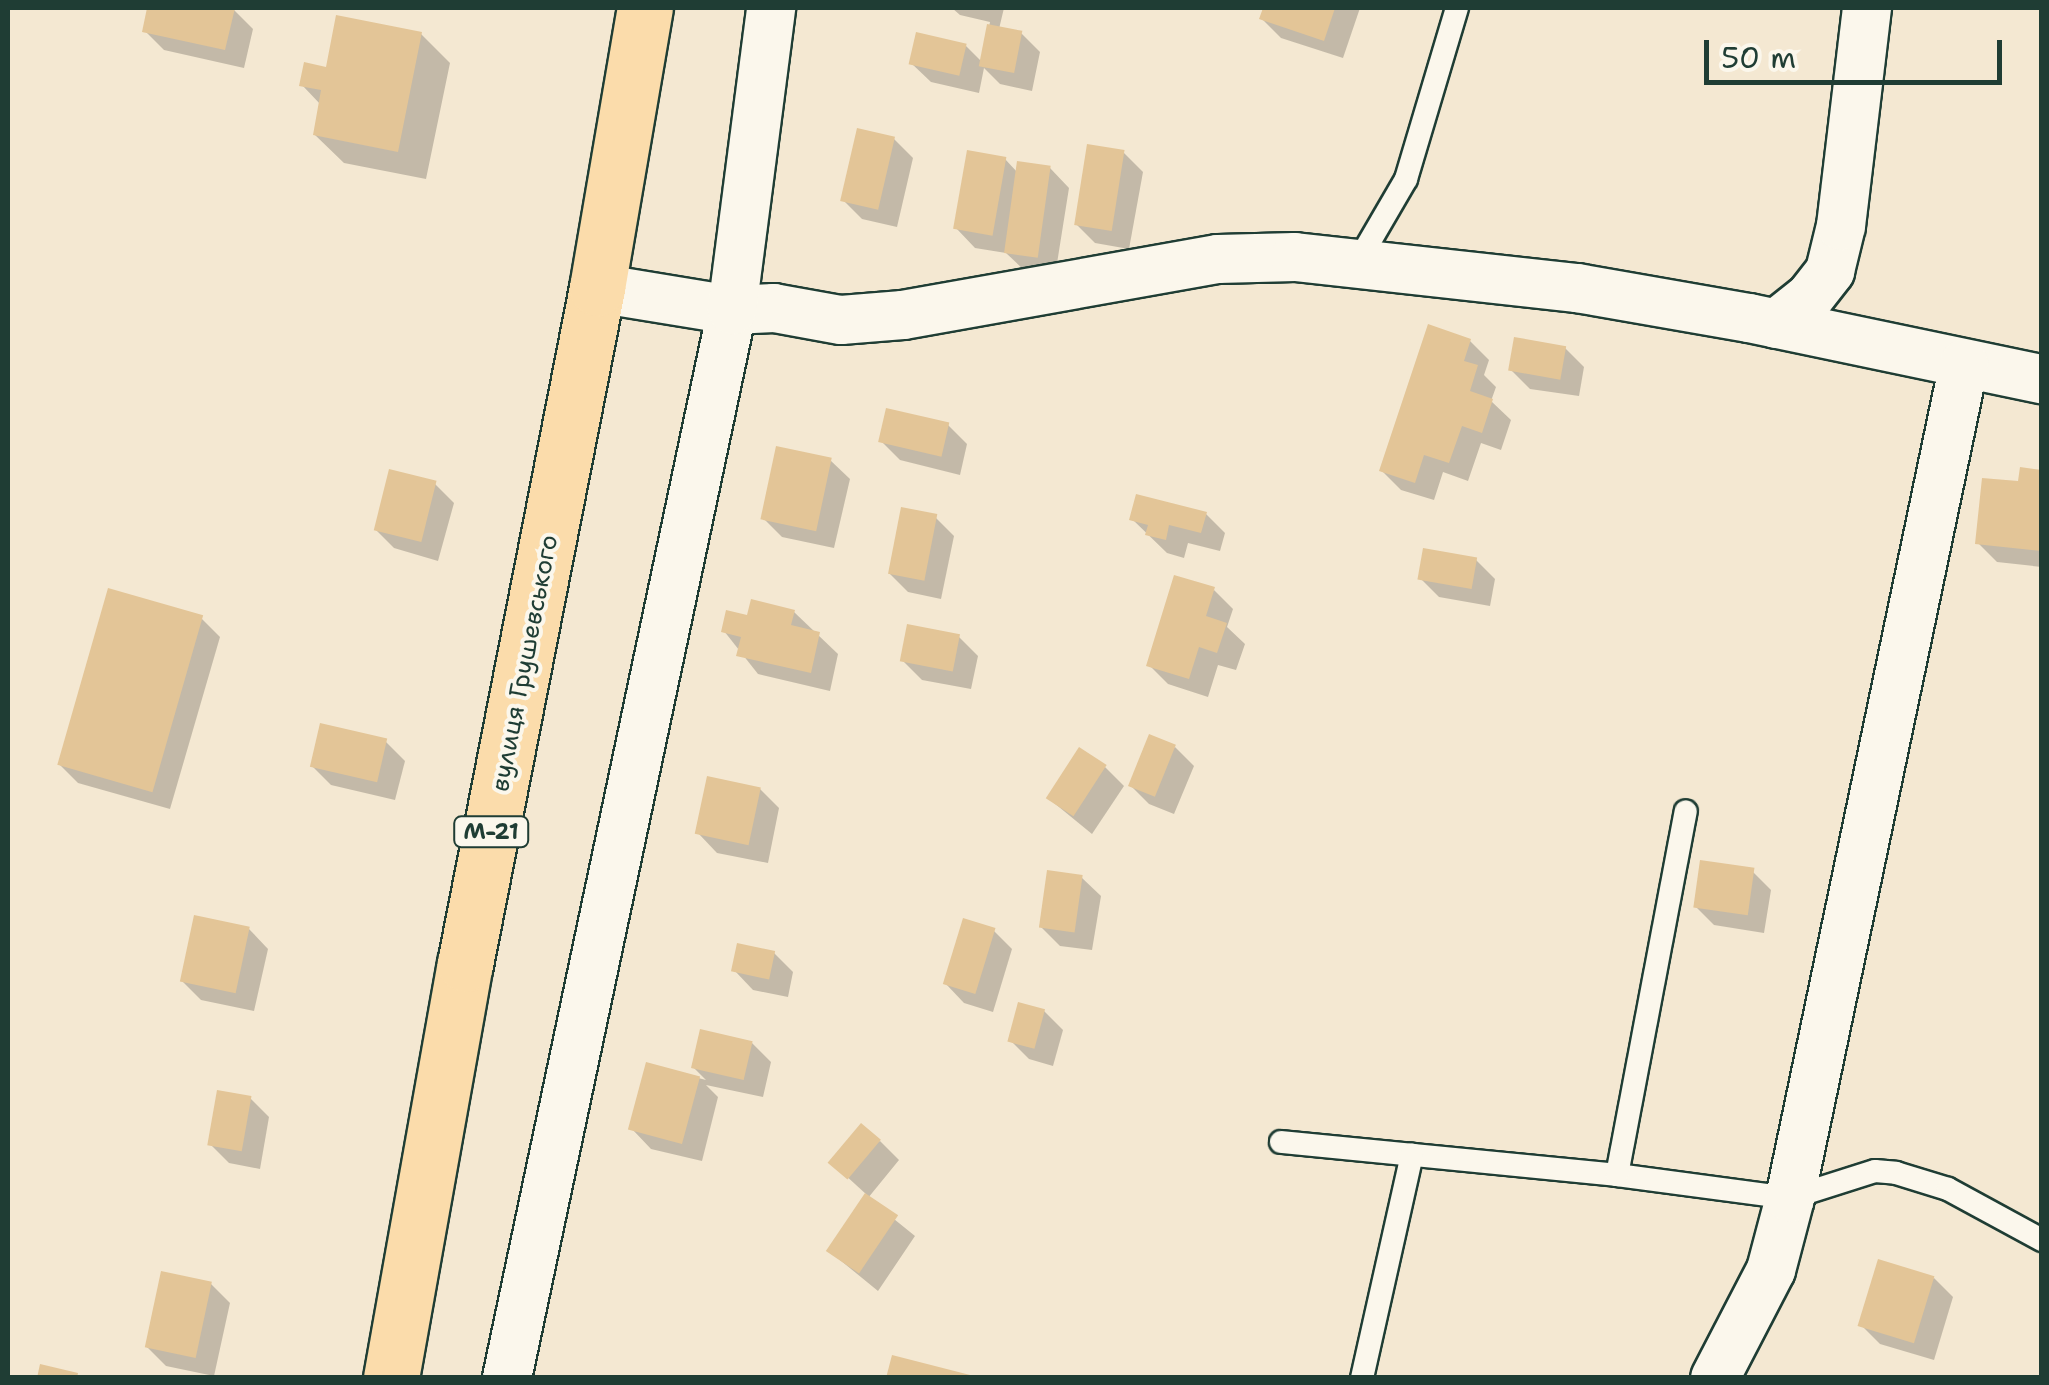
<!DOCTYPE html>
<html>
<head>
<meta charset="utf-8">
<style>
	body { margin:0 }
	#map { position:relative; width:2049px; height:1385px; overflow:hidden; background:#f4e8d2; font-family:"Shantell Sans",sans-serif }
	div>[style] { position:absolute }
	[style*='--x'] { left:calc(var(--x)*1px); top:calc(var(--y)*1px); width:calc(var(--w)*1px); rotate:calc(var(--a)*1deg) }
	.shadow>* { inset:0; background:#0003 }
	.building>* { inset:0; background:#e3c597; transform-origin:0 0 }
	.roads { filter:drop-shadow(2px 0 #1f3d34) drop-shadow(-2px 0 #1f3d34) drop-shadow(0 2px #1f3d34) drop-shadow(0 -2px #1f3d34) }
	.lane>* { height:22px; margin:-11px; padding:0 11px; transform-origin:11px; border-radius:11px; background:#fbf7ec }
	.street>* { height:48px; margin:-24px; padding:0 24px; transform-origin:24px; border-radius:24px; background:#fbf7ec }
	.highway>* { height:55px; margin:-27.5px; padding:0 27.5px; transform-origin:27.5px; border-radius:27.5px; background:#fbdcab }
	span { translate:-50% -50%; white-space:nowrap; text-align:center; line-height:1.15; -webkit-text-stroke:8px #fbf7ec; paint-order:stroke }
	.shield-label span { padding:2px 8px; background:#fbf7ec; border:2px solid; border-radius:8px; -webkit-text-stroke-width:0 }
	.shield-label { font-size:22px; color:#1f3d34; font-weight:700 }
	.street-label { font-size:25px; color:#1f3d34 }
	.frame { position:absolute; inset:0; border:10px solid #1f3d34; pointer-events:none }
	.scale { position:absolute; left:1704px; top:40px; width:298px; height:45px; box-sizing:border-box; border:5px solid #1f3d34; border-top:0; padding-left:12px; font-size:30px; line-height:35px; white-space:nowrap; color:#1f3d34; -webkit-text-stroke:8px #fbf7ec; paint-order:stroke }
</style>
</head>
<body>
<div id="map">
	<div class="shadow">
		<i style="clip-path:polygon(150px 8px,234px 10px,253px 29px,244px 68px,164px 50px,145px 31px)"></i>
		<i style="clip-path:polygon(952px 8px,1004px 8px,999px 29px,1021px 33px,1040px 52px,1032px 91px,1000px 84px,984px 68px,979px 93px,931px 82px,911px 63px,966px 46px,982px 62px,990px 22px,960px 15px)"></i>
		<i style="clip-path:polygon(1266px 8px,1360px 8px,1343px 58px,1281px 38px,1262px 19px)"></i>
		<i style="clip-path:polygon(421px 34px,450px 63px,426px 179px,344px 163px,315px 135px,321px 105px,302px 85px,328px 70px)"></i>
		<i style="clip-path:polygon(894px 139px,913px 158px,897px 227px,862px 219px,843px 200px)"></i>
		<i style="clip-path:polygon(1123px 152px,1143px 172px,1129px 249px,1095px 243px,1076px 224px)"></i>
		<i style="clip-path:polygon(1005px 159px,1018px 173px,1050px 168px,1069px 188px,1055px 276px,1025px 271px,1006px 253px,975px 248px,956px 228px)"></i>
		<i style="clip-path:polygon(1470px 341px,1489px 360px,1484px 375px,1496px 387px,1491px 401px,1511px 420px,1501px 450px,1481px 443px,1468px 481px,1443px 472px,1434px 500px,1401px 490px,1382px 471px)"></i>
		<i style="clip-path:polygon(1565px 348px,1584px 367px,1579px 396px,1530px 389px,1511px 370px)"></i>
		<i style="clip-path:polygon(948px 425px,967px 444px,960px 475px,900px 460px,881px 441px)"></i>
		<i style="clip-path:polygon(830px 460px,850px 479px,834px 548px,782px 537px,763px 518px)"></i>
		<i style="clip-path:polygon(2042px 472px,2042px 567px,1997px 562px,1978px 543px,2020px 484px)"></i>
		<i style="clip-path:polygon(435px 484px,454px 503px,438px 561px,394px 548px,375px 529px)"></i>
		<i style="clip-path:polygon(1206px 514px,1225px 533px,1220px 551px,1188px 543px,1184px 558px,1167px 553px,1132px 519px)"></i>
		<i style="clip-path:polygon(935px 517px,954px 536px,941px 599px,908px 592px,889px 573px)"></i>
		<i style="clip-path:polygon(1476px 560px,1495px 579px,1490px 606px,1439px 597px,1420px 578px)"></i>
		<i style="clip-path:polygon(1214px 590px,1233px 609px,1227px 627px,1245px 644px,1236px 670px,1218px 665px,1208px 697px,1168px 684px,1149px 665px)"></i>
		<i style="clip-path:polygon(794px 612px,838px 654px,830px 691px,758px 674px,724px 631px,749px 618px)"></i>
		<i style="clip-path:polygon(201px 618px,220px 637px,170px 809px,78px 783px,59px 764px)"></i>
		<i style="clip-path:polygon(959px 637px,978px 656px,971px 689px,922px 680px,903px 661px)"></i>
		<i style="clip-path:polygon(386px 742px,405px 761px,395px 800px,331px 785px,312px 766px)"></i>
		<i style="clip-path:polygon(1175px 747px,1194px 766px,1174px 814px,1149px 804px,1130px 785px)"></i>
		<i style="clip-path:polygon(1105px 767px,1124px 786px,1092px 834px,1048px 798px)"></i>
		<i style="clip-path:polygon(760px 789px,779px 808px,768px 863px,717px 853px,698px 833px)"></i>
		<i style="clip-path:polygon(1752px 871px,1771px 890px,1764px 933px,1714px 925px,1695px 906px)"></i>
		<i style="clip-path:polygon(1081px 877px,1101px 896px,1092px 950px,1060px 946px,1041px 927px)"></i>
		<i style="clip-path:polygon(249px 929px,268px 949px,254px 1011px,201px 1000px,182px 981px)"></i>
		<i style="clip-path:polygon(993px 930px,1012px 949px,993px 1012px,964px 1003px,945px 983px)"></i>
		<i style="clip-path:polygon(774px 953px,793px 972px,788px 997px,753px 990px,734px 970px)"></i>
		<i style="clip-path:polygon(1044px 1011px,1063px 1030px,1053px 1066px,1029px 1059px,1010px 1040px)"></i>
		<i style="clip-path:polygon(752px 1043px,771px 1062px,763px 1097px,706px 1085px,718px 1097px,702px 1161px,651px 1149px,632px 1129px,648px 1065px,706px 1080px,694px 1068px)"></i>
		<i style="clip-path:polygon(250px 1098px,269px 1117px,260px 1169px,229px 1163px,210px 1144px)"></i>
		<i style="clip-path:polygon(880px 1141px,899px 1160px,868px 1198px,915px 1236px,878px 1291px,829px 1251px,867px 1195px,832px 1163px)"></i>
		<i style="clip-path:polygon(1934px 1278px,1953px 1297px,1934px 1360px,1880px 1344px,1861px 1325px)"></i>
		<i style="clip-path:polygon(211px 1284px,230px 1303px,214px 1376px,166px 1366px,147px 1347px)"></i>
	</div>
	<div class="building">
		<i style="clip-path:polygon(147px 8px,235px 8px,225px 50px,142px 32px)"></i>
		<i style="clip-path:polygon(1263px 8px,1335px 8px,1324px 41px,1259px 19px)"></i>
		<i style="clip-path:polygon(336px 15px,422px 32px,398px 152px,313px 135px,321px 90px,299px 86px,304px 62px,326px 67px)"></i>
		<i style="left:987px;top:24px;width:36px;height:43px;rotate:11deg"></i>
		<i style="left:916px;top:32px;width:52px;height:33px;rotate:13deg"></i>
		<i style="left:857px;top:128px;width:39px;height:75px;rotate:13deg"></i>
		<i style="left:1087px;top:144px;width:38px;height:82px;rotate:9deg"></i>
		<i style="left:967px;top:150px;width:40px;height:80px;rotate:10deg"></i>
		<i style="left:1017px;top:161px;width:34px;height:93px;rotate:8deg"></i>
		<i style="clip-path:polygon(1428px 324px,1471px 339px,1464px 361px,1478px 365px,1470px 391px,1493px 399px,1482px 433px,1462px 426px,1449px 463px,1424px 455px,1415px 483px,1379px 471px)"></i>
		<i style="left:1514px;top:337px;width:53px;height:34px;rotate:10deg"></i>
		<i style="left:886px;top:408px;width:65px;height:35px;rotate:13deg"></i>
		<i style="left:776px;top:446px;width:57px;height:75px;rotate:12deg"></i>
		<i style="clip-path:polygon(2020px 467px,2042px 470px,2042px 551px,1975px 544px,1982px 478px,2018px 481px)"></i>
		<i style="left:389px;top:469px;width:49px;height:63px;rotate:14deg"></i>
		<i style="clip-path:polygon(1136px 494px,1207px 512px,1201px 533px,1169px 525px,1166px 540px,1145px 535px,1148px 525px,1129px 520px)"></i>
		<i style="left:901px;top:507px;width:37px;height:68px;rotate:11deg"></i>
		<i style="left:1423px;top:548px;width:55px;height:32px;rotate:10deg"></i>
		<i style="clip-path:polygon(1174px 575px,1215px 587px,1206px 616px,1227px 623px,1217px 653px,1199px 647px,1189px 679px,1146px 666px)"></i>
		<i style="left:108px;top:588px;width:99px;height:184px;rotate:16deg"></i>
		<i style="clip-path:polygon(751px 599px,795px 610px,791px 625px,820px 632px,811px 673px,736px 656px,741px 637px,721px 632px,726px 610px,747px 615px)"></i>
		<i style="left:907px;top:624px;width:54px;height:38px;rotate:11deg"></i>
		<i style="left:320px;top:723px;width:69px;height:45px;rotate:13deg"></i>
		<i style="left:1149px;top:734px;width:29px;height:56px;rotate:22deg"></i>
		<i style="left:1079px;top:747px;width:33px;height:61px;rotate:33deg"></i>
		<i style="left:707px;top:776px;width:55px;height:59px;rotate:12deg"></i>
		<i style="left:1700px;top:860px;width:55px;height:48px;rotate:8deg"></i>
		<i style="left:1047px;top:870px;width:36px;height:58px;rotate:8deg"></i>
		<i style="left:194px;top:915px;width:57px;height:68px;rotate:12deg"></i>
		<i style="left:963px;top:918px;width:34px;height:69px;rotate:17deg"></i>
		<i style="left:737px;top:943px;width:39px;height:29px;rotate:12deg"></i>
		<i style="left:1018px;top:1002px;width:28px;height:41px;rotate:15deg"></i>
		<i style="left:700px;top:1029px;width:54px;height:40px;rotate:13deg"></i>
		<i style="left:646px;top:1062px;width:56px;height:70px;rotate:15deg"></i>
		<i style="left:217px;top:1090px;width:35px;height:56px;rotate:10deg"></i>
		<i style="left:861px;top:1123px;width:26px;height:52px;rotate:40deg"></i>
		<i style="left:865px;top:1193px;width:40px;height:70px;rotate:34deg"></i>
		<i style="left:1878px;top:1259px;width:59px;height:70px;rotate:17deg"></i>
		<i style="left:161px;top:1271px;width:52px;height:78px;rotate:12deg"></i>
		<i style="clip-path:polygon(892px 1355px,974px 1376px,974px 1378px,886px 1378px)"></i>
		<i style="clip-path:polygon(40px 1364px,78px 1373px,77px 1378px,37px 1378px)"></i>
	</div>
	<div class="roads">
		<div class="lane">
			<i style="--x:1356;--y:265;--w:99;--a:-59.8"></i>
			<i style="--x:1406;--y:179;--w:178;--a:-73.4"></i>
			<i style="--x:1281;--y:1142;--w:338;--a:5.6"></i>
			<i style="--x:1617;--y:1175;--w:175;--a:7.6"></i>
			<i style="--x:1790;--y:1198;--w:89;--a:-17.6"></i>
			<i style="--x:1875;--y:1171;--w:21;--a:5"></i>
			<i style="--x:1896;--y:1173;--w:54;--a:17.1"></i>
			<i style="--x:1948;--y:1189;--w:107;--a:28.5"></i>
			<i style="--x:1617;--y:1175;--w:370;--a:-79.3"></i>
			<i style="--x:1362;--y:1378;--w:229;--a:-77.4"></i>
		</div>
		<div class="street">
			<i style="--x:597;--y:288;--w:137;--a:9.3"></i>
			<i style="--x:732;--y:310;--w:42;--a:-2.7"></i>
			<i style="--x:774;--y:308;--w:68;--a:10.2"></i>
			<i style="--x:841;--y:320;--w:62;--a:-4.6"></i>
			<i style="--x:903;--y:315;--w:320;--a:-10.1"></i>
			<i style="--x:1218;--y:259;--w:77;--a:-1.5"></i>
			<i style="--x:1295;--y:257;--w:284;--a:6.3"></i>
			<i style="--x:1577;--y:288;--w:175;--a:9.9"></i>
			<i style="--x:1749;--y:318;--w:299;--a:11.8"></i>
			<i style="--x:1776;--y:324;--w:43;--a:-38.5"></i>
			<i style="--x:1810;--y:297;--w:33;--a:-52"></i>
			<i style="--x:1830;--y:271;--w:46;--a:-76.3"></i>
			<i style="--x:1841;--y:226;--w:220;--a:-83.2"></i>
			<i style="--x:507;--y:1378;--w:1091;--a:-78.1"></i>
			<i style="--x:732;--y:310;--w:305;--a:-82.6"></i>
			<i style="--x:1715;--y:1378;--w:122;--a:-62.6"></i>
			<i style="--x:1771;--y:1270;--w:74;--a:-75.2"></i>
			<i style="--x:1790;--y:1198;--w:852;--a:-78.22"></i>
		</div>
		<div class="highway">
			<i style="--x:391;--y:1378;--w:421;--a:-79.9"></i>
			<i style="--x:465;--y:964;--w:689;--a:-78.95"></i>
			<i style="--x:597;--y:288;--w:284;--a:-80.3"></i>
		</div>
	</div>
	<div class="shield-label">
		<span style="left:491px;top:832px">М-21</span>
	</div>
	<div class="street-label">
		<span style="left:524px;top:663px;rotate:-79deg">вулиця Грушевського</span>
	</div>
	<div class="frame"></div>
	<div class="scale">50 m</div>
</div>
</body>
</html>
